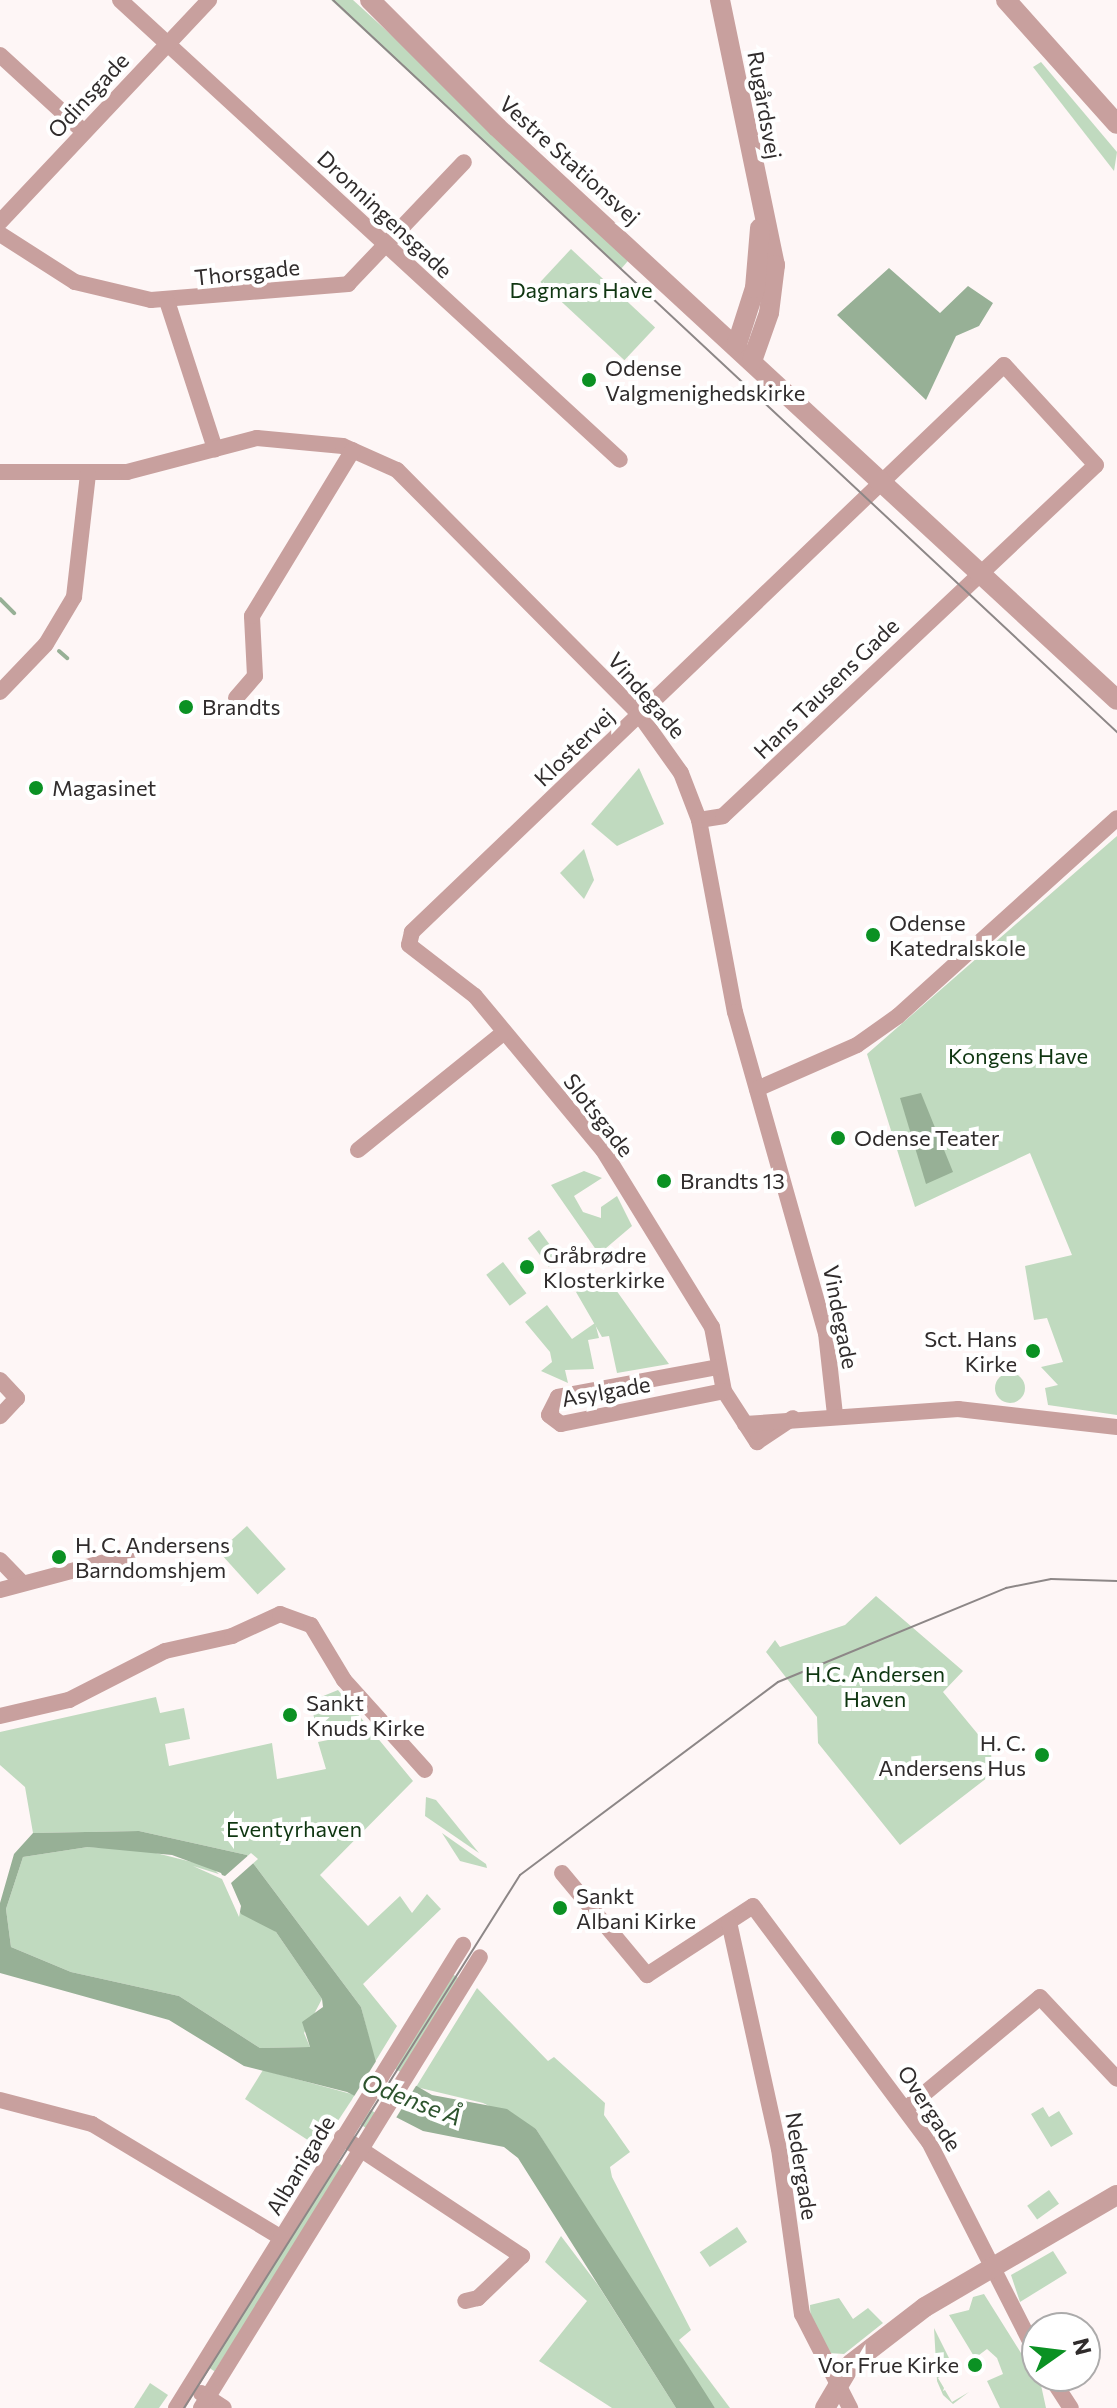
<!DOCTYPE html>
<html>
<head>
<meta charset="utf-8">
<style>
	body { margin:0 }
	#map { position:relative; width:1117px; height:2408px; overflow:hidden; background:#fef6f6; font-family:Commissioner,sans-serif }
	div>[style] { position:absolute }
	[style*='--x'] { left:calc(var(--x)*1px); top:calc(var(--y)*1px); width:calc(var(--w)*1px); rotate:calc(var(--a)*1deg) }
	.green>* { inset:0; background:#c0dabf; transform-origin:0 0 }
	.round { border-radius:50% }
	.water>* { inset:0; background:#97b096 }
	.pier>* { inset:0; background:#fef6f6; transform-origin:0 0 }
	.stream>* { height:4px; margin:-2px; padding:0 2px; transform-origin:2px; border-radius:2px; background:#97b096 }
	.minor>* { height:16px; margin:-8px; padding:0 8px; transform-origin:8px; border-radius:8px; background:#c8a09e }
	.tertiary>* { height:20px; margin:-10px; padding:0 10px; transform-origin:10px; border-radius:10px; background:#c8a09e }
	.tram>* { height:2px; margin:-1px; padding:0 1px; transform-origin:1px; border-radius:1px; background:#8d8787 }
	.dots>* { width:22px; height:22px; translate:-50% -50%; box-sizing:border-box; border:4px solid #fff; border-radius:50% }
	span { translate:-50% -50%; white-space:nowrap; text-align:center; line-height:1.15; -webkit-text-stroke:8px #fff; paint-order:stroke }
	.street-label { font-size:22px; color:#302c2c }
	.park-label { font-size:22px; color:#0f3611 }
	.poi-label { font-size:22px; color:#302c2c }
	.left { translate:0 -50%; text-align:left }
	.right { translate:-100% -50%; text-align:right }
	.water-label { font-size:24px; color:#2d542e; font-style:italic }
	.north { position:absolute; left:1021px; top:2312px; width:80px; height:80px; box-sizing:border-box; background:#fff; border:2px solid #acabab; border-radius:50%; rotate:76deg; font-size:22px; font-weight:700; line-height:32px; text-align:center; color:#302c2c }
	.north::after { content:''; display:block; margin:auto; width:28px; height:36px; background:#0b9123; clip-path:polygon(50% 0,100% 100%,50% 72%,0 100%) }
</style>
</head>
<body>
<div id="map">
	<div class="green">
		<i style="clip-path:polygon(331px 0,353px 0,633px 255px,621px 269px)"></i>
		<i style="clip-path:polygon(1041px 62px,1117px 152px,1114px 171px,1033px 67px)"></i>
		<i style="left:571px;top:249px;width:115px;height:45px;rotate:43deg"></i>
		<i style="clip-path:polygon(639px 768px,664px 824px,617px 846px,591px 824px)"></i>
		<i style="clip-path:polygon(1117px 836px,1117px 1415px,1048px 1405px,1045px 1388px,1058px 1385px,1041px 1367px,1063px 1362px,1047px 1318px,1034px 1320px,1025px 1266px,1072px 1255px,1030px 1153px,915px 1207px,867px 1054px)"></i>
		<i style="clip-path:polygon(584px 849px,594px 880px,584px 899px,560px 873px)"></i>
		<i style="clip-path:polygon(584px 1171px,602px 1178px,574px 1196px,583px 1212px,601px 1218px,601px 1207px,617px 1196px,632px 1226px,599px 1254px,551px 1185px)"></i>
		<i style="left:539px;top:1230px;width:36px;height:14px;rotate:54deg"></i>
		<i style="left:503px;top:1262px;width:39px;height:21px;rotate:53deg"></i>
		<i style="clip-path:polygon(604px 1273px,655px 1345px,669px 1364px,617px 1373px,609px 1336px,602px 1337px,576px 1292px)"></i>
		<i style="clip-path:polygon(547px 1305px,572px 1339px,595px 1323px,599px 1338px,588px 1340px,594px 1369px,565px 1370px,568px 1383px,541px 1371px,552px 1362px,550px 1352px,525px 1322px)"></i>
		<i class="round" style="left:995px;top:1373px;width:30px;height:30px"></i>
		<i style="left:247px;top:1526px;width:58px;height:38px;rotate:48deg"></i>
		<i style="clip-path:polygon(876px 1596px,963px 1671px,943px 1692px,991px 1750px,992px 1774px,900px 1845px,818px 1743px,817px 1717px,766px 1652px,775px 1640px,780px 1647px,845px 1625px)"></i>
		<i style="clip-path:polygon(338px 1690px,413px 1781px,320px 1875px,368px 1926px,400px 1896px,412px 1913px,427px 1894px,441px 1909px,363px 1984px,397px 2026px,375px 2062px,361px 2007px,247px 1855px,139px 1831px,33px 1833px,25px 1787px,0 1765px,0 1732px,156px 1697px,160px 1713px,184px 1708px,190px 1739px,165px 1744px,169px 1766px,272px 1743px,277px 1779px,326px 1769px,318px 1742px,333px 1739px,330px 1726px,316px 1729px,311px 1701px)"></i>
		<i style="clip-path:polygon(426px 1797px,436px 1800px,479px 1853px,425px 1816px)"></i>
		<i style="clip-path:polygon(442px 1833px,486px 1864px,487px 1868px,460px 1861px)"></i>
		<i style="clip-path:polygon(88px 1847px,144px 1850px,212px 1867px,276px 1932px,322px 1999px,304px 2033px,310px 2047px,260px 2048px,179px 1996px,71px 1972px,11px 1947px,6px 1909px,23px 1857px)"></i>
		<i style="clip-path:polygon(451px 1973px,461px 1980px,370px 2131px,356px 2121px)"></i>
		<i style="clip-path:polygon(477px 1988px,548px 2061px,554px 2057px,605px 2103px,604px 2115px,630px 2152px,610px 2167px,612px 2177px,691px 2330px,679px 2340px,730px 2408px,715px 2408px,675px 2354px,536px 2129px,483px 2103px,416px 2087px)"></i>
		<i style="clip-path:polygon(263px 2070px,355px 2095px,320px 2148px,245px 2099px)"></i>
		<i style="clip-path:polygon(1043px 2107px,1049px 2117px,1059px 2111px,1073px 2134px,1051px 2147px,1031px 2114px)"></i>
		<i style="left:332px;top:2159px;width:17px;height:242px;rotate:33deg"></i>
		<i style="left:1049px;top:2190px;width:17px;height:27px;rotate:54deg"></i>
		<i style="left:737px;top:2227px;width:18px;height:45px;rotate:56deg"></i>
		<i style="clip-path:polygon(561px 2236px,598px 2285px,676px 2408px,612px 2408px,539px 2361px,587px 2301px,545px 2262px)"></i>
		<i style="clip-path:polygon(1053px 2251px,1067px 2273px,1020px 2302px,1011px 2275px)"></i>
		<i style="clip-path:polygon(984px 2294px,1041px 2385px,1046px 2408px,1000px 2408px,987px 2381px,1003px 2374px,997px 2358px,987px 2349px,975px 2358px,949px 2315px,969px 2310px,973px 2297px)"></i>
		<i style="clip-path:polygon(839px 2298px,853px 2319px,868px 2308px,883px 2323px,844px 2354px,829px 2353px,811px 2327px,810px 2305px)"></i>
		<i style="clip-path:polygon(934px 2328px,954px 2368px,938px 2378px,944px 2388px,943px 2391px,945px 2390px,952px 2402px,969px 2392px,953px 2404px,943px 2395px,937px 2381px)"></i>
		<i style="clip-path:polygon(150px 2383px,168px 2395px,159px 2408px,134px 2408px)"></i>
	</div>
	<div class="water">
		<i style="clip-path:polygon(889px 268px,940px 313px,968px 286px,993px 303px,979px 326px,956px 336px,926px 400px,837px 315px)"></i>
		<i style="clip-path:polygon(921px 1093px,953px 1172px,926px 1184px,900px 1098px)"></i>
		<i style="clip-path:polygon(evenodd,139px 1831px,247px 1855px,361px 2007px,376px 2062px,432px 2095px,507px 2109px,536px 2129px,715px 2408px,676px 2408px,518px 2158px,504px 2147px,423px 2131px,347px 2092px,244px 2066px,169px 2020px,0 1973px,0 1903px,14px 1854px,33px 1833px,139px 1831px,88px 1847px,172px 1855px,221px 1873px,241px 1914px,276px 1932px,322px 1999px,323px 2007px,302px 2022px,310px 2047px,260px 2048px,179px 1996px,71px 1972px,11px 1947px,6px 1909px,23px 1857px,88px 1847px)"></i>
	</div>
	<div class="pier">
		<i style="clip-path:polygon(251px 1853px,258px 1859px,231px 1883px,241px 1906px,239px 1917px,222px 1879px,193px 1866px,225px 1876px)"></i>
		<i style="left:378px;top:2058px;width:47px;height:48px;rotate:32deg"></i>
	</div>
	<div class="stream">
		<i style="--x:0;--y:599;--w:20;--a:45"></i>
		<i style="--x:59;--y:651;--w:11;--a:41"></i>
	</div>
	<div class="minor">
		<i style="--x:120;--y:0;--w:679;--a:42.61"></i>
		<i style="--x:0;--y:55;--w:114;--a:42.5"></i>
		<i style="--x:0;--y:222;--w:305;--a:-46.7"></i>
		<i style="--x:0;--y:234;--w:89;--a:32.6"></i>
		<i style="--x:75;--y:282;--w:78;--a:13.3"></i>
		<i style="--x:151;--y:300;--w:198;--a:-4.6"></i>
		<i style="--x:348;--y:284;--w:168;--a:-46.4"></i>
		<i style="--x:167;--y:301;--w:156;--a:72"></i>
		<i style="--x:0;--y:472;--w:127;--a:0"></i>
		<i style="--x:127;--y:472;--w:134;--a:-14.7"></i>
		<i style="--x:257;--y:438;--w:86;--a:5.3"></i>
		<i style="--x:343;--y:446;--w:59;--a:24"></i>
		<i style="--x:397;--y:470;--w:344;--a:45.2"></i>
		<i style="--x:639;--y:714;--w:72;--a:54.6"></i>
		<i style="--x:681;--y:773;--w:50;--a:69"></i>
		<i style="--x:699;--y:820;--w:195;--a:79.4"></i>
		<i style="--x:735;--y:1012;--w:334;--a:74.2"></i>
		<i style="--x:826;--y:1333;--w:82;--a:83.7"></i>
		<i style="--x:0;--y:692;--w:66;--a:-46.2"></i>
		<i style="--x:46;--y:644;--w:55;--a:-59.2"></i>
		<i style="--x:74;--y:597;--w:124;--a:-83.5"></i>
		<i style="--x:236;--y:698;--w:29;--a:-49"></i>
		<i style="--x:255;--y:676;--w:60;--a:-92.9"></i>
		<i style="--x:252;--y:616;--w:194;--a:-58.7"></i>
		<i style="--x:699;--y:820;--w:24;--a:-9"></i>
		<i style="--x:723;--y:816;--w:512;--a:-43.26"></i>
		<i style="--x:1096;--y:465;--w:136;--a:-132.6"></i>
		<i style="--x:1004;--y:365;--w:820;--a:136.24"></i>
		<i style="--x:412;--y:932;--w:13;--a:103"></i>
		<i style="--x:409;--y:945;--w:83;--a:37.7"></i>
		<i style="--x:475;--y:996;--w:200;--a:50.3"></i>
		<i style="--x:603;--y:1150;--w:208;--a:58.4"></i>
		<i style="--x:712;--y:1327;--w:65;--a:79.4"></i>
		<i style="--x:724;--y:1391;--w:61;--a:57.1"></i>
		<i style="--x:757;--y:1442;--w:43;--a:-33.7"></i>
		<i style="--x:757;--y:1089;--w:109;--a:-23.7"></i>
		<i style="--x:857;--y:1045;--w:50;--a:-35.3"></i>
		<i style="--x:898;--y:1016;--w:295;--a:-42.1"></i>
		<i style="--x:358;--y:1150;--w:186;--a:-38.9"></i>
		<i style="--x:718;--y:1367;--w:163;--a:169.4"></i>
		<i style="--x:558;--y:1397;--w:20;--a:117"></i>
		<i style="--x:549;--y:1415;--w:15;--a:37"></i>
		<i style="--x:561;--y:1424;--w:166;--a:-11.4"></i>
		<i style="--x:0;--y:1380;--w:25;--a:47"></i>
		<i style="--x:17;--y:1398;--w:25;--a:133"></i>
		<i style="--x:745;--y:1424;--w:214;--a:-4"></i>
		<i style="--x:958;--y:1409;--w:160;--a:6.5"></i>
		<i style="--x:0;--y:1560;--w:29;--a:46"></i>
		<i style="--x:0;--y:1590;--w:132;--a:-14.9"></i>
		<i style="--x:0;--y:1716;--w:71;--a:-13.1"></i>
		<i style="--x:69;--y:1700;--w:108;--a:-27"></i>
		<i style="--x:165;--y:1651;--w:69;--a:-12.6"></i>
		<i style="--x:232;--y:1636;--w:53;--a:-24.6"></i>
		<i style="--x:280;--y:1614;--w:33;--a:20"></i>
		<i style="--x:311;--y:1625;--w:64;--a:59"></i>
		<i style="--x:344;--y:1680;--w:121;--a:48"></i>
		<i style="--x:562;--y:1873;--w:133;--a:50.2"></i>
		<i style="--x:647;--y:1975;--w:126;--a:-33.1"></i>
		<i style="--x:753;--y:1906;--w:294;--a:53.3"></i>
		<i style="--x:929;--y:2142;--w:239;--a:63.1"></i>
		<i style="--x:729;--y:1922;--w:232;--a:77.6"></i>
		<i style="--x:779;--y:2149;--w:167;--a:82.1"></i>
		<i style="--x:802;--y:2314;--w:106;--a:62.9"></i>
		<i style="--x:0;--y:2100;--w:95;--a:14.6"></i>
		<i style="--x:92;--y:2124;--w:222;--a:31"></i>
		<i style="--x:907;--y:2108;--w:173;--a:-39.8"></i>
		<i style="--x:1040;--y:1997;--w:112;--a:46.8"></i>
		<i style="--x:342;--y:2137;--w:216;--a:33.5"></i>
		<i style="--x:522;--y:2256;--w:61;--a:136.3"></i>
		<i style="--x:478;--y:2298;--w:13;--a:167"></i>
		<i style="--x:1050;--y:2376;--w:38;--a:57"></i>
		<i style="--x:201;--y:2393;--w:27;--a:33"></i>
		<i style="--x:176;--y:2408;--w:545;--a:-58.21"></i>
		<i style="--x:201;--y:2408;--w:530;--a:-58.26"></i>
	</div>
	<div class="tertiary">
		<i style="--x:370;--y:0;--w:180;--a:45"></i>
		<i style="--x:497;--y:127;--w:844;--a:42.74"></i>
		<i style="--x:720;--y:0;--w:271;--a:78.3"></i>
		<i style="--x:775;--y:265;--w:48;--a:97.1"></i>
		<i style="--x:769;--y:313;--w:51;--a:109.5"></i>
		<i style="--x:1006;--y:0;--w:166;--a:48.2"></i>
		<i style="--x:737;--y:344;--w:59;--a:-72.2"></i>
		<i style="--x:755;--y:288;--w:60;--a:-85.2"></i>
		<i style="--x:825;--y:2408;--w:51;--a:-59.4"></i>
		<i style="--x:851;--y:2364;--w:93;--a:-37.6"></i>
		<i style="--x:925;--y:2307;--w:222;--a:-30.3"></i>
	</div>
	<div class="tram">
		<i style="--x:333;--y:0;--w:1073;--a:43.04"></i>
		<i style="--x:184;--y:2408;--w:630;--a:-57.77"></i>
		<i style="--x:520;--y:1875;--w:322;--a:-36.8"></i>
		<i style="--x:778;--y:1682;--w:247;--a:-22.4"></i>
		<i style="--x:1006;--y:1588;--w:46;--a:-11.3"></i>
		<i style="--x:1051;--y:1579;--w:66;--a:1.7"></i>
	</div>
	<div class="dots">
		<i style="left:589px;top:380px;background:#0b9123"></i>
		<i style="left:186px;top:707px;background:#0b9123"></i>
		<i style="left:36px;top:788px;background:#0b9123"></i>
		<i style="left:873px;top:935px;background:#0b9123"></i>
		<i style="left:838px;top:1138px;background:#0b9123"></i>
		<i style="left:664px;top:1181px;background:#0b9123"></i>
		<i style="left:527px;top:1267px;background:#0b9123"></i>
		<i style="left:1033px;top:1351px;background:#0b9123"></i>
		<i style="left:59px;top:1557px;background:#0b9123"></i>
		<i style="left:290px;top:1715px;background:#0b9123"></i>
		<i style="left:1042px;top:1755px;background:#0b9123"></i>
		<i style="left:560px;top:1908px;background:#0b9123"></i>
		<i style="left:975px;top:2365px;background:#0b9123"></i>
	</div>
	<div class="street-label">
		<span style="left:88px;top:95px;rotate:-47deg">Odinsgade</span>
		<span style="left:765px;top:105px;rotate:80deg">Rugårdsvej</span>
		<span style="left:570px;top:160px;rotate:42deg">Vestre Stationsvej</span>
		<span style="left:385px;top:214px;rotate:43deg">Dronningensgade</span>
		<span style="left:247px;top:272px;rotate:-6deg">Thorsgade</span>
		<span style="left:826px;top:688px;rotate:-44deg">Hans Tausens Gade</span>
		<span style="left:647px;top:695px;rotate:49deg">Vindegade</span>
		<span style="left:574px;top:747px;rotate:-44deg">Klostervej</span>
		<span style="left:599px;top:1115px;rotate:52deg">Slotsgade</span>
		<span style="left:841px;top:1317px;rotate:79deg">Vindegade</span>
		<span style="left:606px;top:1391px;rotate:-10deg">Asylgade</span>
		<span style="left:930px;top:2108px;rotate:57deg">Overgade</span>
		<span style="left:300px;top:2165px;rotate:-59deg">Albanigade</span>
		<span style="left:802px;top:2166px;rotate:81deg">Nedergade</span>
	</div>
	<div class="park-label">
		<span style="left:581px;top:290px">Dagmars Have</span>
		<span style="left:1018px;top:1056px">Kongens Have</span>
		<span style="left:875px;top:1686px">H.C. Andersen<br>Haven</span>
		<span style="left:294px;top:1829px">Eventyrhaven</span>
	</div>
	<div class="poi-label">
		<span class="left" style="left:605px;top:380px">Odense<br>Valgmenighedskirke</span>
		<span class="left" style="left:202px;top:707px">Brandts</span>
		<span class="left" style="left:52px;top:788px">Magasinet</span>
		<span class="left" style="left:889px;top:935px">Odense<br>Katedralskole</span>
		<span class="left" style="left:854px;top:1138px">Odense Teater</span>
		<span class="left" style="left:680px;top:1181px">Brandts 13</span>
		<span class="left" style="left:543px;top:1267px">Gråbrødre<br>Klosterkirke</span>
		<span class="right" style="left:1017px;top:1351px">Sct. Hans<br>Kirke</span>
		<span class="left" style="left:75px;top:1557px">H. C. Andersens<br>Barndomshjem</span>
		<span class="left" style="left:306px;top:1715px">Sankt<br>Knuds Kirke</span>
		<span class="right" style="left:1026px;top:1755px">H. C.<br>Andersens Hus</span>
		<span class="left" style="left:576px;top:1908px">Sankt<br>Albani Kirke</span>
		<span class="right" style="left:959px;top:2365px">Vor Frue Kirke</span>
	</div>
	<div class="water-label">
		<span style="left:412px;top:2099px;rotate:21deg">Odense Å</span>
	</div>
	<div class="north">N</div>
</div>
</body>
</html>
